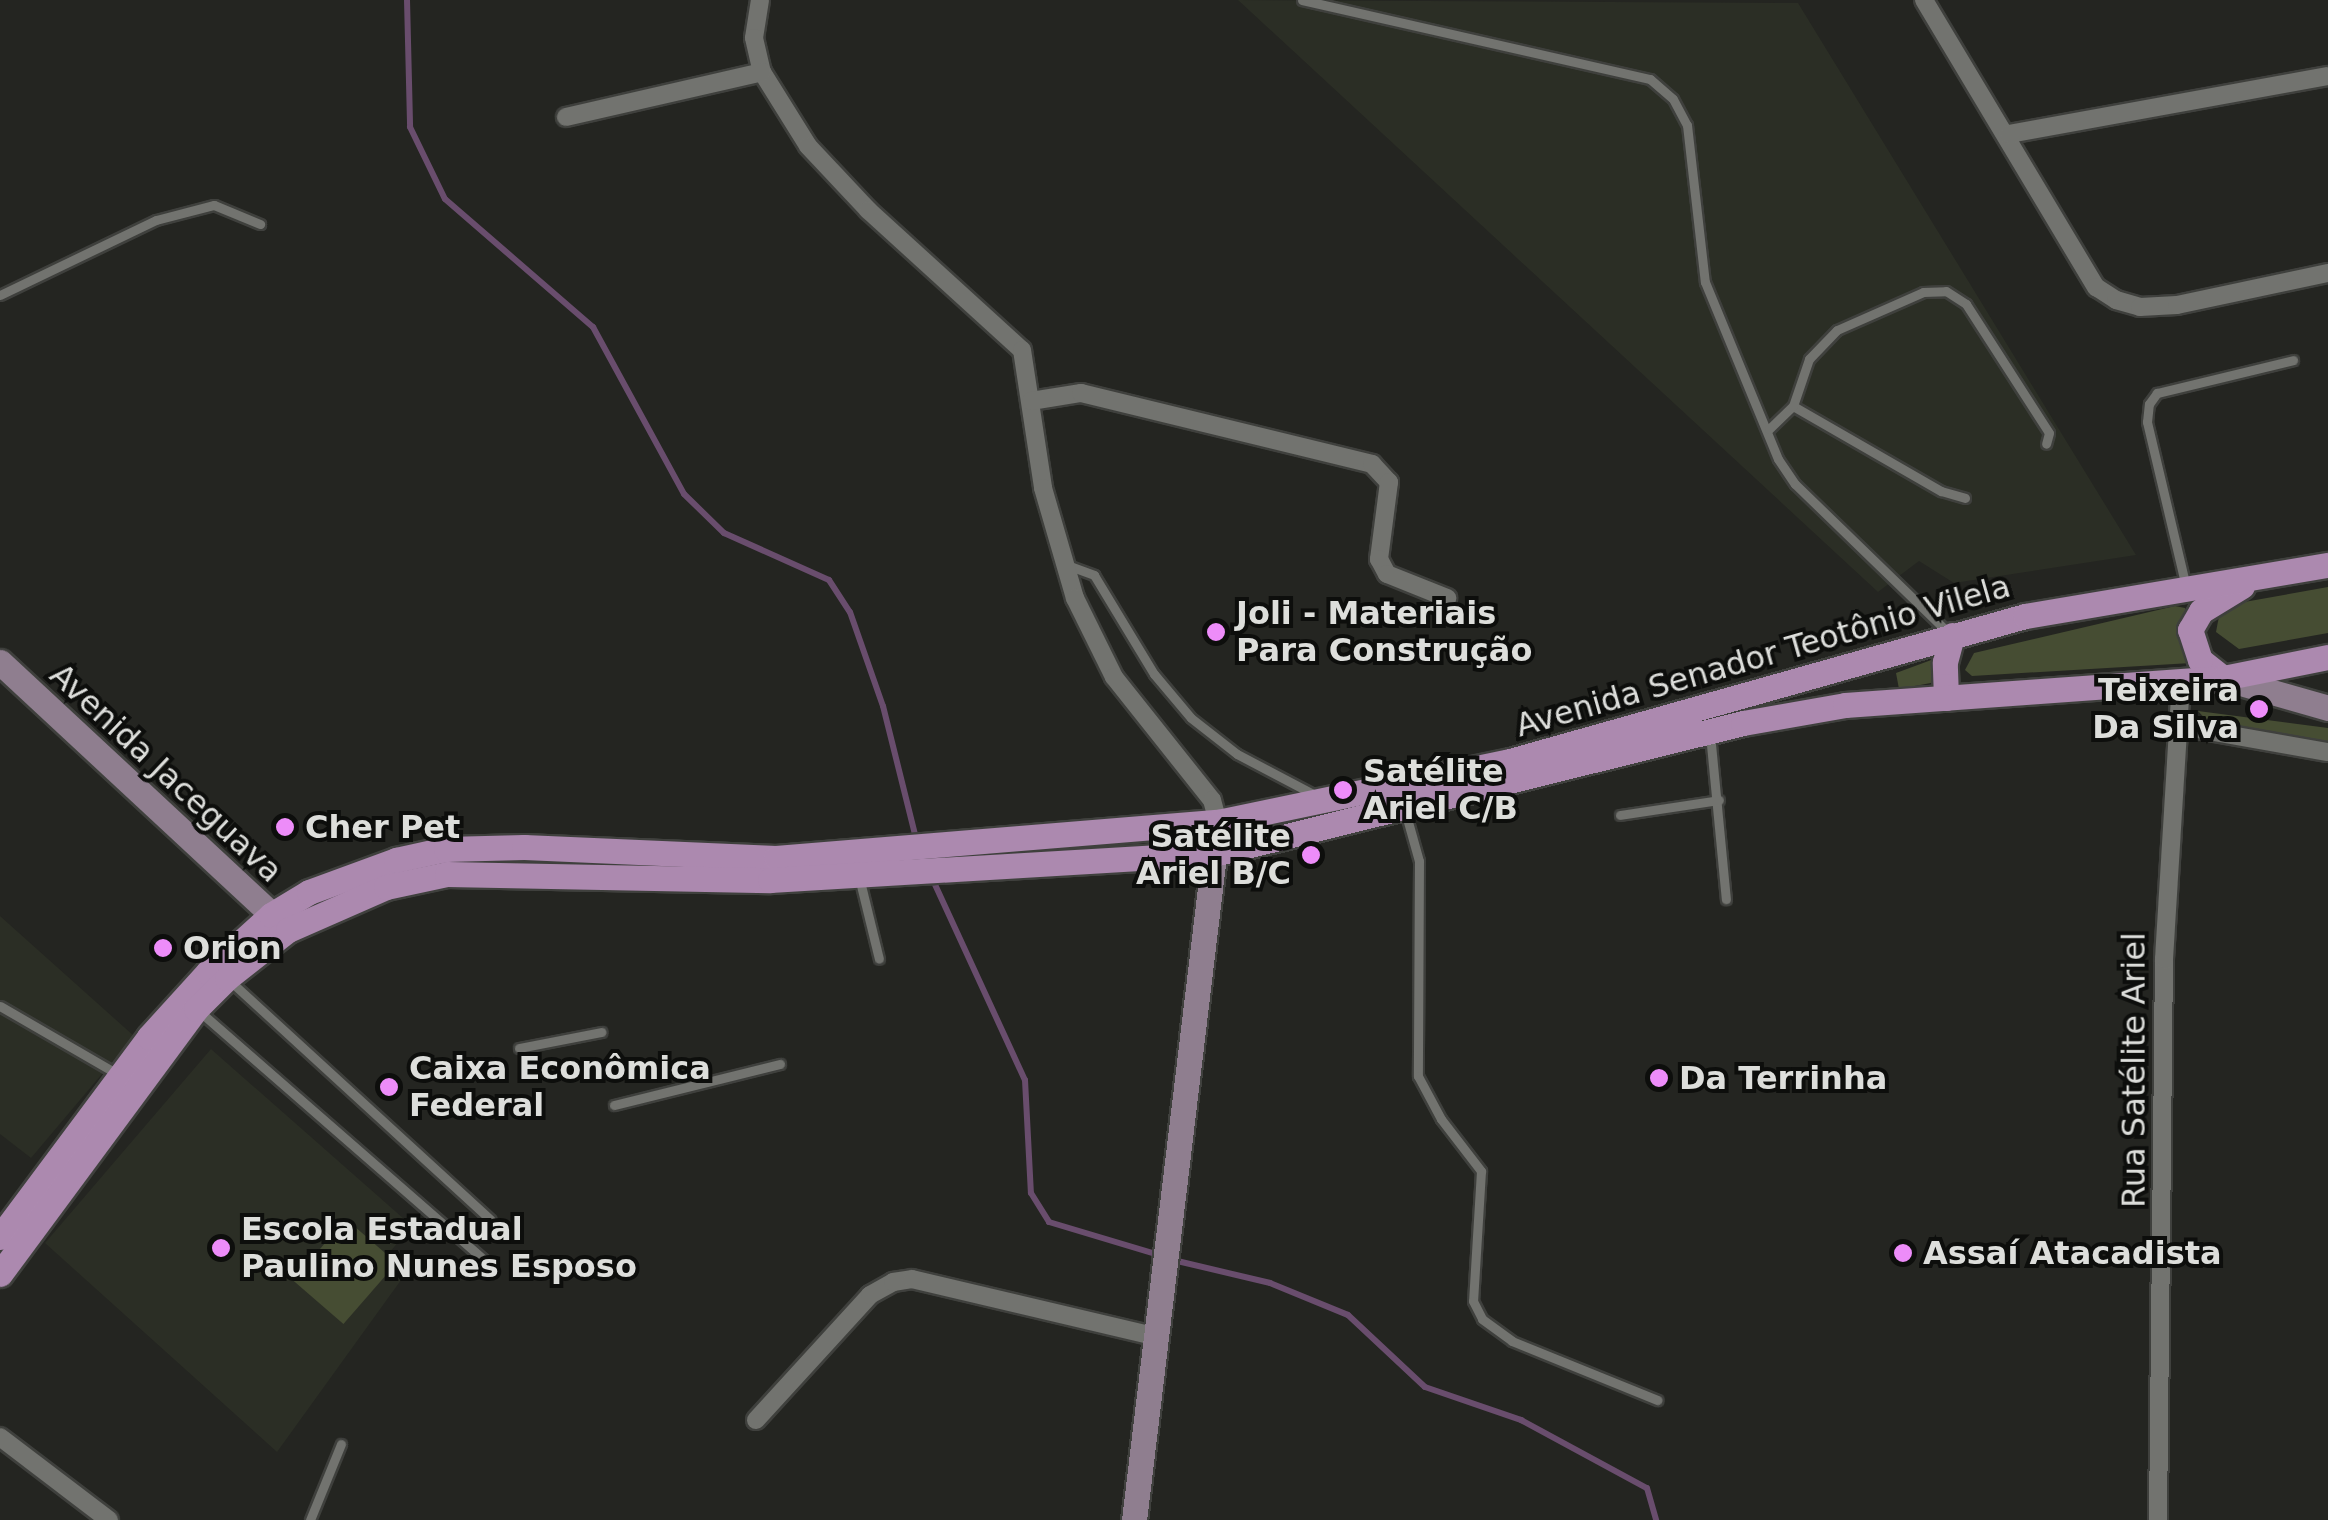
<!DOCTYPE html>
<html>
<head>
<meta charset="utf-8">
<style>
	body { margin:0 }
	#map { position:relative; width:2328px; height:1520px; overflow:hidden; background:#242521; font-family:"DejaVu Sans",sans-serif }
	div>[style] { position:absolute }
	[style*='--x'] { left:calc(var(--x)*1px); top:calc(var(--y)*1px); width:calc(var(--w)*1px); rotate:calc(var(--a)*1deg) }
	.built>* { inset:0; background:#2b2e25 }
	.green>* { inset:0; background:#464d33; transform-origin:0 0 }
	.stream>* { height:6px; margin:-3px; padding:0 3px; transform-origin:3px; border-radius:3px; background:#694d6d }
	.roads { filter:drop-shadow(2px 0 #3f403d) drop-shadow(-2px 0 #3f403d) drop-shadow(0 2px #3f403d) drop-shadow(0 -2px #3f403d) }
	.service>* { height:9px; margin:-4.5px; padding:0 4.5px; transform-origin:4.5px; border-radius:4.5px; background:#72736f }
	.minor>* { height:18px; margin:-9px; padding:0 9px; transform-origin:9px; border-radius:9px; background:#72736f }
	.secondary>* { height:25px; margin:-12.5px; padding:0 12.5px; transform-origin:12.5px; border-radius:12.5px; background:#8f7e8f }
	.primary>* { height:25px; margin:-12.5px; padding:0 12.5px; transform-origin:12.5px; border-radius:12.5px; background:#ac89af }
	.dots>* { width:28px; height:28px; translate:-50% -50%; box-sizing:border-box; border:5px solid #0d0e0c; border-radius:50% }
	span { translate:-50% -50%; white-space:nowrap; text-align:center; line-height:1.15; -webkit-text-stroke:8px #0d0e0c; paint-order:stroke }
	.poi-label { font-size:32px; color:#dddedb; font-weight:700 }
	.left { translate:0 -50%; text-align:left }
	.right { translate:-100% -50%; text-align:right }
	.street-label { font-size:32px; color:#dddedb }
</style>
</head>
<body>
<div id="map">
	<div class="built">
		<i style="clip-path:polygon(1238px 0,1798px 3px,2136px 555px,1954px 583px,1919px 561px,1878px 592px)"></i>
		<i style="clip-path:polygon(0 916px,134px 1036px,31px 1158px,0 1134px)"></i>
		<i style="clip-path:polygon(211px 1049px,412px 1226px,389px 1253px,409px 1269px,277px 1452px,45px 1243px)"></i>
	</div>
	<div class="green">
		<i style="clip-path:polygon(2328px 587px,2328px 633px,2239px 649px,2216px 632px,2220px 611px,2233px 604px)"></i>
		<i style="clip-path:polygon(2175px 606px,2185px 608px,2191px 663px,1972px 676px,1965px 670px,1974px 653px)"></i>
		<i style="clip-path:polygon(1934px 659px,1936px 682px,1899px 689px,1896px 673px)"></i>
		<i style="clip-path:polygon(2198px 711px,2328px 728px,2328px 747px,2210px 724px)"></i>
		<i style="left:346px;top:1219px;width:67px;height:81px;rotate:41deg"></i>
	</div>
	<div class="stream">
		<i style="--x:407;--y:0;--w:127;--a:88.6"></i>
		<i style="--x:410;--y:127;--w:80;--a:64.1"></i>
		<i style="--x:445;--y:199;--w:196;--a:40.9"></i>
		<i style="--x:593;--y:327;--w:190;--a:61.4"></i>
		<i style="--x:684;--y:494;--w:56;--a:44.3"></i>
		<i style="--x:724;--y:533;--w:115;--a:24.1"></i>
		<i style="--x:829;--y:580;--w:38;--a:57"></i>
		<i style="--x:850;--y:612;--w:100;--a:70.7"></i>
		<i style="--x:883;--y:706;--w:136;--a:76"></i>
		<i style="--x:932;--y:878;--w:222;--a:65.3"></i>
		<i style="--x:1025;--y:1080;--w:113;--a:87"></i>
		<i style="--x:1031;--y:1193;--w:34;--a:58"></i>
		<i style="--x:1049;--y:1222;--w:118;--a:16.7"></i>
		<i style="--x:1173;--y:1260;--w:100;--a:13.3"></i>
		<i style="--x:1270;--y:1283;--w:84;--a:22.3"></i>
		<i style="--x:1348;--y:1315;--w:105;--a:43.1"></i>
		<i style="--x:1425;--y:1387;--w:102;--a:19"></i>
		<i style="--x:1521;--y:1420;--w:143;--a:28.4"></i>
		<i style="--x:1647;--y:1488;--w:33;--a:74"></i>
	</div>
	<div class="roads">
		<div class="service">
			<i style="--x:1302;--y:0;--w:357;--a:12.8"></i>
			<i style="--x:1650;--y:79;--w:30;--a:41"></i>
			<i style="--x:1673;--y:99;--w:30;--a:62"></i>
			<i style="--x:1687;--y:125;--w:158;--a:83.5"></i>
			<i style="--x:1705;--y:282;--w:191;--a:67.6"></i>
			<i style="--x:1778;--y:459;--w:30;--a:56"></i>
			<i style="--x:1795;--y:484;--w:214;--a:44.1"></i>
			<i style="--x:0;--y:295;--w:173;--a:-25.7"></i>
			<i style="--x:156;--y:220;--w:60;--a:-14.5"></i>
			<i style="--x:214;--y:205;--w:50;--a:22.4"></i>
			<i style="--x:1793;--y:406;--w:171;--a:29.9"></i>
			<i style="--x:1941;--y:491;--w:25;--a:16"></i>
			<i style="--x:1769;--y:429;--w:33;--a:-44"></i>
			<i style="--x:1793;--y:406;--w:50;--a:-71.2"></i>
			<i style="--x:1809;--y:359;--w:40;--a:-46"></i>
			<i style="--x:1837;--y:330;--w:94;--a:-23.8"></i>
			<i style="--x:1923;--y:292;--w:23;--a:-2"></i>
			<i style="--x:1946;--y:291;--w:24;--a:33"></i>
			<i style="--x:1966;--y:304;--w:153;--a:57.2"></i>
			<i style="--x:2049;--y:433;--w:11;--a:105"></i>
			<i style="--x:1067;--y:565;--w:29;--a:20"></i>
			<i style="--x:1094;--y:575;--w:116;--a:58.8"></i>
			<i style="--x:1154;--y:674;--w:57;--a:49.9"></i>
			<i style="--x:1191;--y:718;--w:58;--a:38"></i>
			<i style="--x:1237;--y:754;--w:88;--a:27.7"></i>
			<i style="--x:2186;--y:587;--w:170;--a:-103.3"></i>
			<i style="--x:2147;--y:422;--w:18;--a:-84"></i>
			<i style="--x:2149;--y:404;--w:14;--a:-54"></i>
			<i style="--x:2157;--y:393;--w:140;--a:-13.6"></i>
			<i style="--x:1710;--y:734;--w:166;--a:84.5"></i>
			<i style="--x:1405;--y:811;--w:52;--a:74.4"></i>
			<i style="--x:1419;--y:861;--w:215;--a:90.3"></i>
			<i style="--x:1418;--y:1076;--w:49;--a:61.9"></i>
			<i style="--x:1441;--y:1119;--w:66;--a:52.4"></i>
			<i style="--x:1481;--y:1171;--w:130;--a:93.5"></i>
			<i style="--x:1473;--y:1301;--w:20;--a:63"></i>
			<i style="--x:1482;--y:1319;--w:37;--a:36"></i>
			<i style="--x:1512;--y:1341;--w:157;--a:22.1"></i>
			<i style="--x:1620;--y:815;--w:100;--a:-8.6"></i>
			<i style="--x:859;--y:877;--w:84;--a:76.3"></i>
			<i style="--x:229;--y:980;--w:355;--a:42.5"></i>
			<i style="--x:0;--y:1006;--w:138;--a:30.1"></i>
			<i style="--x:199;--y:1011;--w:385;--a:41.1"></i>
			<i style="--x:519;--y:1048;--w:84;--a:-11"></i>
			<i style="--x:614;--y:1105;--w:171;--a:-13.9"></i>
			<i style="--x:310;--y:1520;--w:82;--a:-67.8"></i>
		</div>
		<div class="minor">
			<i style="--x:760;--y:0;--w:38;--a:99"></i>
			<i style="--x:754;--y:38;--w:35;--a:77"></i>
			<i style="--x:762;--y:72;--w:87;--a:58.1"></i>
			<i style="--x:808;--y:146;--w:88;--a:46.8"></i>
			<i style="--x:868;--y:210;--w:208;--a:42.3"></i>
			<i style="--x:1022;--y:350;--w:140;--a:81.3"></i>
			<i style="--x:1043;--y:488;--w:115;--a:73.8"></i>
			<i style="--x:1075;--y:598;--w:88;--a:63.7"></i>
			<i style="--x:1114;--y:677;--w:157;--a:51.5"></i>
			<i style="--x:1212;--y:800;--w:23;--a:75"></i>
			<i style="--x:1924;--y:0;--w:335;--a:59.1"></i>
			<i style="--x:2096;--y:287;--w:24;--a:33"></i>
			<i style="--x:2116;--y:300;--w:25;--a:16"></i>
			<i style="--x:2140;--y:307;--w:37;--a:-3"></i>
			<i style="--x:2177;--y:305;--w:154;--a:-12"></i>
			<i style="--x:566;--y:117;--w:201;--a:-12.9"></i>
			<i style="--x:2009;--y:134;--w:324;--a:-10.3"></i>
			<i style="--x:1031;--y:401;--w:51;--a:-9.1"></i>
			<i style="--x:1081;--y:393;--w:300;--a:13.7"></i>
			<i style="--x:1372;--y:464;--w:25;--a:47"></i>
			<i style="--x:1389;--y:482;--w:78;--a:97.4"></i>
			<i style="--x:1379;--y:559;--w:17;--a:62"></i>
			<i style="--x:1387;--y:574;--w:65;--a:21.8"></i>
			<i style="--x:2180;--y:726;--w:150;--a:10"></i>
			<i style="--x:756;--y:1420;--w:169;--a:-47.6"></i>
			<i style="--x:870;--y:1295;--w:26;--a:-29"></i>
			<i style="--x:893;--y:1282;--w:19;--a:-9"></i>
			<i style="--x:912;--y:1279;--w:249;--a:13.3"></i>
			<i style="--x:0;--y:1437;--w:137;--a:37.3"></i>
			<i style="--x:2158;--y:1520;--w:561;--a:-89.39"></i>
			<i style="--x:2164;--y:959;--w:279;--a:-86.5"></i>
		</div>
		<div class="secondary">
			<i style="--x:0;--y:662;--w:391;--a:42.9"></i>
			<i style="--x:2223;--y:678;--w:109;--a:15.9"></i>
			<i style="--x:1134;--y:1520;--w:703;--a:-83.14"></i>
		</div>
		<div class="primary">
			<i style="--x:2223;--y:678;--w:29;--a:-142"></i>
			<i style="--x:2200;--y:660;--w:32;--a:-108"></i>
			<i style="--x:2190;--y:630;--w:22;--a:-60"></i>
			<i style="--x:2201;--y:611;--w:48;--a:-31.4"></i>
			<i style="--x:1946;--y:698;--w:36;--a:-92"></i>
			<i style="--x:1945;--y:662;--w:28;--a:-75"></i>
			<i style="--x:0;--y:1237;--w:249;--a:-53.3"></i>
			<i style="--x:149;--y:1037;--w:88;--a:-47.8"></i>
			<i style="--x:208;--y:972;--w:85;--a:-42.1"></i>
			<i style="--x:271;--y:915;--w:44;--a:-31.2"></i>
			<i style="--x:309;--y:892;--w:93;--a:-20.2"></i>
			<i style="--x:396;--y:860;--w:51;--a:-12.4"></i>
			<i style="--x:446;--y:849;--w:78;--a:-1.5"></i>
			<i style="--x:524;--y:847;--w:252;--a:2.5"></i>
			<i style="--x:776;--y:858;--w:443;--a:-4.7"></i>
			<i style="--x:1218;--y:822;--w:298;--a:-11.8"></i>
			<i style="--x:1510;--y:761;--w:535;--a:-15.72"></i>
			<i style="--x:2025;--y:616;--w:307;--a:-9.6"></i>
			<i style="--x:0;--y:1274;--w:330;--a:-53.5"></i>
			<i style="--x:196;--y:1009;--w:44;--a:-45"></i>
			<i style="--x:227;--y:978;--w:78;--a:-38.2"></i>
			<i style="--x:288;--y:930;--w:107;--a:-23.7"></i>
			<i style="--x:386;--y:887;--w:62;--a:-12"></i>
			<i style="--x:447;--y:874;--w:323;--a:1.1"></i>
			<i style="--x:770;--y:880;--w:445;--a:-3.4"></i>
			<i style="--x:1214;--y:854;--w:545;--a:-13.91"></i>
			<i style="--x:1743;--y:723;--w:104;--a:-10"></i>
			<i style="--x:1845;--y:705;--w:379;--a:-4.1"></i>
			<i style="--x:2223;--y:678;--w:107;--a:-11.3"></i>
		</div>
	</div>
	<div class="dots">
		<i style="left:1216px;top:632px;background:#ed8cf9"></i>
		<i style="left:2259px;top:709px;background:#ed8cf9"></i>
		<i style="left:1343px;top:790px;background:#ed8cf9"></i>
		<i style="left:285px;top:827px;background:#ed8cf9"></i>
		<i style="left:1311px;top:855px;background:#ed8cf9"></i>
		<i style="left:163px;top:948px;background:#ed8cf9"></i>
		<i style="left:1659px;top:1078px;background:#ed8cf9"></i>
		<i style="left:389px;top:1087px;background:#ed8cf9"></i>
		<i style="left:221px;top:1248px;background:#ed8cf9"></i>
		<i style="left:1903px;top:1253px;background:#ed8cf9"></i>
	</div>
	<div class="poi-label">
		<span class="left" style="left:1236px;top:632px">Joli - Materiais<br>Para Construção</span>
		<span class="right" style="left:2239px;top:709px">Teixeira<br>Da Silva</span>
		<span class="left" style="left:1363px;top:790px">Satélite<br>Ariel C/B</span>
		<span class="left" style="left:305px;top:827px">Cher Pet</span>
		<span class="right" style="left:1291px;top:855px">Satélite<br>Ariel B/C</span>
		<span class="left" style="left:183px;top:948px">Orion</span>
		<span class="left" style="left:409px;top:1087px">Caixa Econômica<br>Federal</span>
		<span class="left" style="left:1679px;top:1078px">Da Terrinha</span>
		<span class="left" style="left:241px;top:1248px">Escola Estadual<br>Paulino Nunes Esposo</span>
		<span class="left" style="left:1923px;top:1253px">Assaí Atacadista</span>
	</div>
	<div class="street-label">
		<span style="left:1763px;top:656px;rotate:-16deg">Avenida Senador Teotônio Vilela</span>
		<span style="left:166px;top:773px;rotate:43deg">Avenida Jaceguava</span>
		<span style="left:2134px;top:1070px;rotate:-90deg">Rua Satélite Ariel</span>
	</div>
</div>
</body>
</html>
